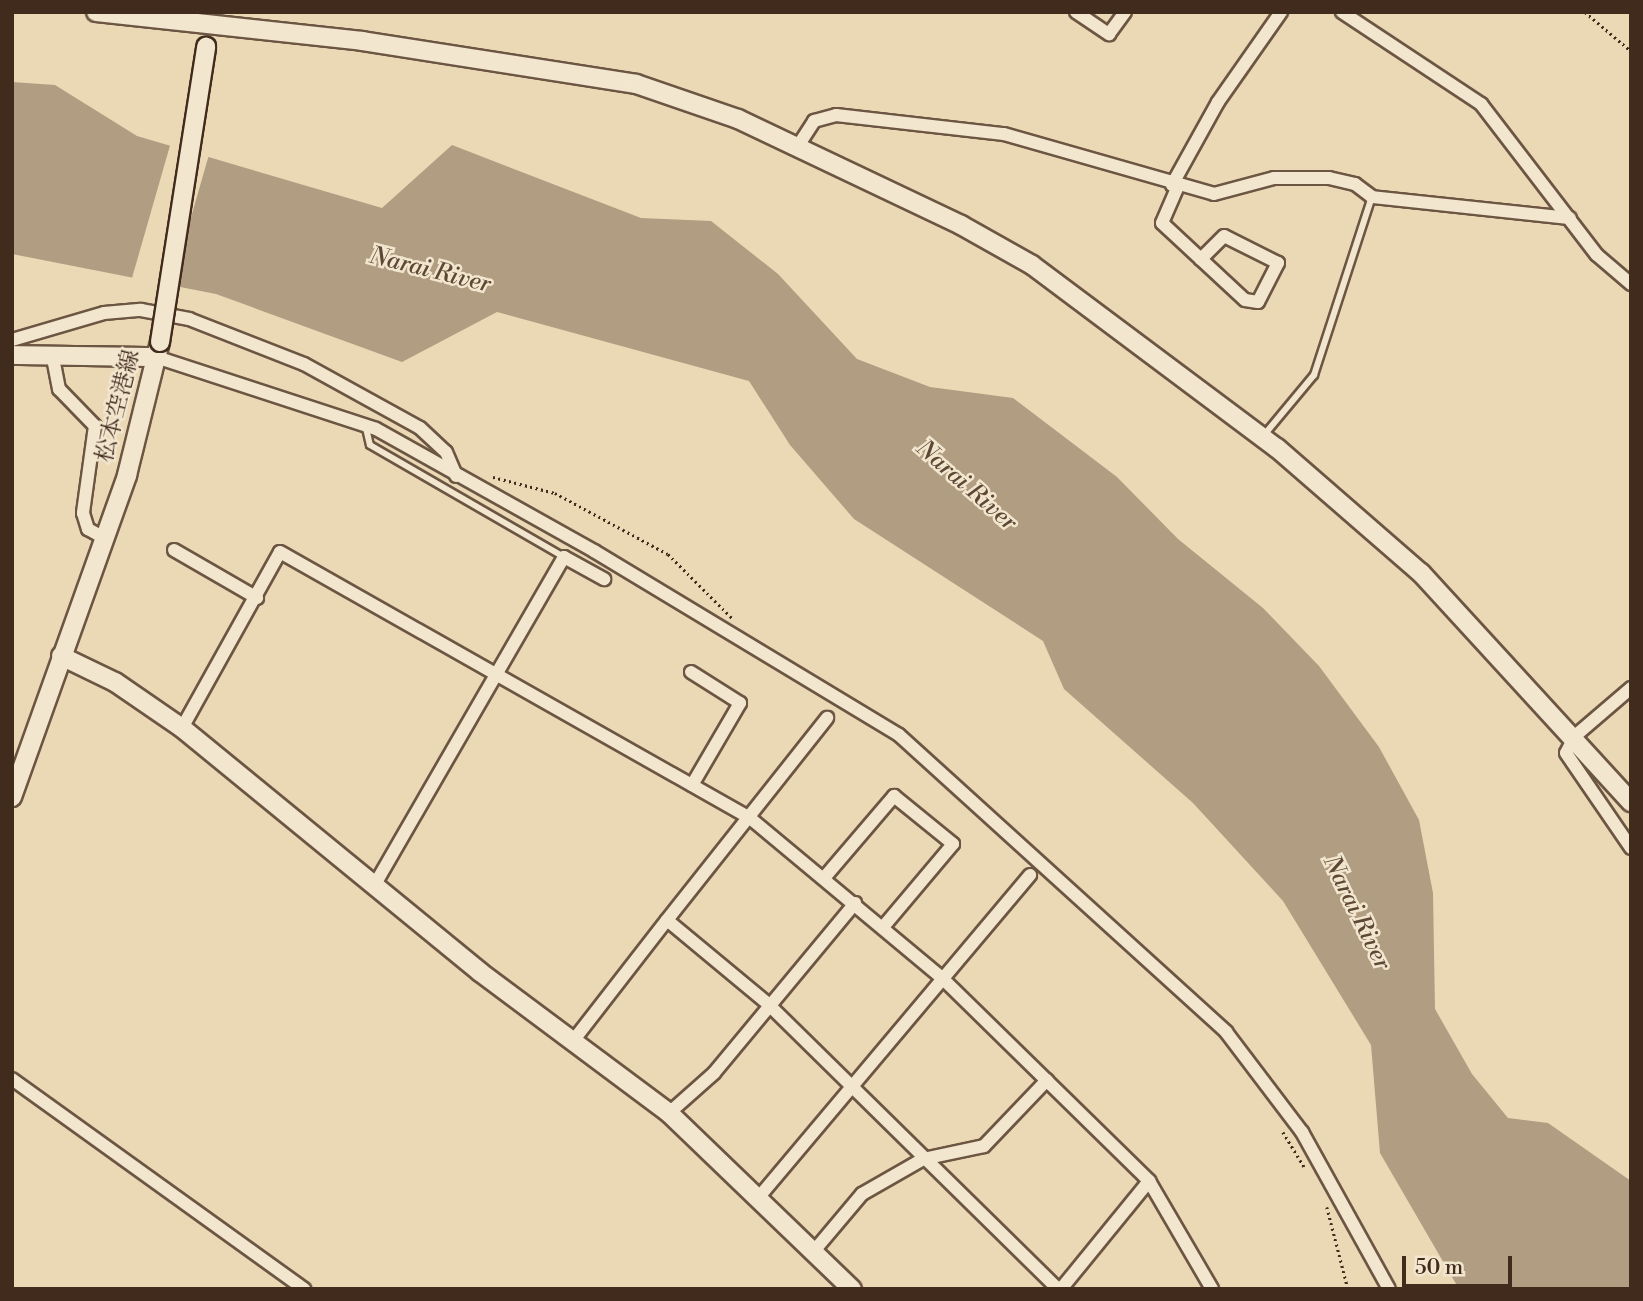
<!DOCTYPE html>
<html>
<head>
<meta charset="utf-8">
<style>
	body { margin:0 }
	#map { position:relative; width:1643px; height:1301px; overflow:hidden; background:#ebd8b5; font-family:"Libre Bodoni","Noto Serif JP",serif }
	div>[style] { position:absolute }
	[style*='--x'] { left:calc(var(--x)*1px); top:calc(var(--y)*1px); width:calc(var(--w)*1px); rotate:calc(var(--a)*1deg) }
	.water>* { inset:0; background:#b19d81 }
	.pier>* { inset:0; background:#ebd8b5; transform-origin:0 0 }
	.path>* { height:2.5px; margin-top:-1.25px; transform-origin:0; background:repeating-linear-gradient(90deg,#412b1d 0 2px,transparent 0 5.5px) }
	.roads { filter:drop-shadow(2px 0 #6c5643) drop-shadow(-2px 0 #6c5643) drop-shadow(0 2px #6c5643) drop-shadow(0 -2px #6c5643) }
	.lane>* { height:6px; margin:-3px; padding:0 3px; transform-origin:3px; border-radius:3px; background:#f2e6cf }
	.street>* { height:12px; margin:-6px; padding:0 6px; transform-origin:6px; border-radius:6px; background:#f2e6cf }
	.secondary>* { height:18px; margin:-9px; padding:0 9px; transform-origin:9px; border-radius:9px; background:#f2e6cf }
	.bridges { filter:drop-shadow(2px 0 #412b1d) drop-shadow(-2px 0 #412b1d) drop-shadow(0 2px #412b1d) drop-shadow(0 -2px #412b1d) }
	.secondary-bridge>* { height:18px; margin:-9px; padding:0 9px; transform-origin:9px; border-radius:9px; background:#f2e6cf }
	span { translate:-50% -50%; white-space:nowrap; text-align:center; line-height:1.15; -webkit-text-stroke:5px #f2e6cf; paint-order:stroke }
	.street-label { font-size:23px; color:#412b1d }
	.water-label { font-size:24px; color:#5d4836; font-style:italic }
	.frame { position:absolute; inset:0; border:14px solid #412b1d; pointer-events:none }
	.scale { position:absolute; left:1402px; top:1256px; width:110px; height:32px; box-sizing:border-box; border:4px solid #412b1d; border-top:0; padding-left:9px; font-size:21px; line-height:24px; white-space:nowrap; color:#412b1d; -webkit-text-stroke:5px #f2e6cf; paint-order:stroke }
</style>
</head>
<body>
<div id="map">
	<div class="water">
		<i style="clip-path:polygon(12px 82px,55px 85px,137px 136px,382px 208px,452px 145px,641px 218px,711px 221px,778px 274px,857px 359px,930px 387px,1013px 398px,1117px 477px,1178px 539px,1263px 608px,1319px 666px,1379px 747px,1419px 820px,1433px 893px,1435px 1009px,1472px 1074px,1508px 1118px,1548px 1123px,1631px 1181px,1631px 1289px,1459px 1289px,1380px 1153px,1371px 1045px,1283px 901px,1193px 803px,1064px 689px,1043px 641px,854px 519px,790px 445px,749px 381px,497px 312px,402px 362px,216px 294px,12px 254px)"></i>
	</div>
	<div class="pier">
		<i style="left:171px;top:142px;width:40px;height:142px;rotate:16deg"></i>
	</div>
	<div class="path">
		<i style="--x:1585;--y:12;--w:60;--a:40.3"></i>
		<i style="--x:493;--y:477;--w:64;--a:14.5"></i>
		<i style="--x:555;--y:493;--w:128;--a:28.4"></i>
		<i style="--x:668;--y:554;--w:91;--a:45"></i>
		<i style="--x:1283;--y:1132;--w:42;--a:58.6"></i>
		<i style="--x:1327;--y:1207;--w:85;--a:75.6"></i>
	</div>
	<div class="roads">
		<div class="lane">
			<i style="--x:366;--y:428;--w:17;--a:77"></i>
			<i style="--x:370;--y:445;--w:224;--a:30"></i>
			<i style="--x:1264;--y:435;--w:78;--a:-50.2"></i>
			<i style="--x:1314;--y:375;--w:187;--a:-72"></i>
		</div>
		<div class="street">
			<i style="--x:1076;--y:12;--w:40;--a:34"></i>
			<i style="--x:1109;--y:34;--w:27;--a:-54"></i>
			<i style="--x:1342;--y:12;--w:167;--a:33.5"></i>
			<i style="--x:1481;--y:104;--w:190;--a:52.5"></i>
			<i style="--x:1597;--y:255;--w:45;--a:40.5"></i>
			<i style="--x:798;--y:146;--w:30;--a:-57"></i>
			<i style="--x:814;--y:121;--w:23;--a:-15"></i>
			<i style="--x:836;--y:115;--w:169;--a:6.5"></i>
			<i style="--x:1004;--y:134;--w:218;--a:15.9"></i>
			<i style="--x:1214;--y:194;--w:62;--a:-14.9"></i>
			<i style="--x:1274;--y:178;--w:55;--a:0"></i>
			<i style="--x:1329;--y:178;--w:27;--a:13"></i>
			<i style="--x:1355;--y:184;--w:21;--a:37"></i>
			<i style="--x:1372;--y:197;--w:199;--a:6.1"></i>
			<i style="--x:1172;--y:185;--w:95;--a:-61"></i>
			<i style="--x:1218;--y:102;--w:110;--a:-55"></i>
			<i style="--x:1178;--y:186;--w:40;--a:113.4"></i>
			<i style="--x:1162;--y:223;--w:113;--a:42.9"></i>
			<i style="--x:1245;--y:300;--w:13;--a:9"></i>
			<i style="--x:1258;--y:302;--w:44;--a:-62.9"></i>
			<i style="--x:1278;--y:263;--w:60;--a:-153.4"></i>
			<i style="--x:1224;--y:236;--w:33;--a:135"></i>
			<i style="--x:12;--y:340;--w:96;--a:-16.4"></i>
			<i style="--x:104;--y:313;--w:37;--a:-5"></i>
			<i style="--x:141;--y:310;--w:49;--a:10.6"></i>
			<i style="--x:189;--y:319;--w:123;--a:21.4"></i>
			<i style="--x:304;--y:364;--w:132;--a:28.9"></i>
			<i style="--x:420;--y:428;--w:35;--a:43"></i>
			<i style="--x:446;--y:452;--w:26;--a:67"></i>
			<i style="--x:52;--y:353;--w:37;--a:79"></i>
			<i style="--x:59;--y:389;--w:52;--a:45.8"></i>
			<i style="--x:95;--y:426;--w:88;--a:97.9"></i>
			<i style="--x:83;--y:513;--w:17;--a:73"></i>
			<i style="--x:88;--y:529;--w:18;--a:29"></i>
			<i style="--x:156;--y:357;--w:231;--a:18.1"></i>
			<i style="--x:376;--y:429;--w:250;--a:29.2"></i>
			<i style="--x:594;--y:551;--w:356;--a:31.1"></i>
			<i style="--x:899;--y:735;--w:442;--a:42.2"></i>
			<i style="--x:1226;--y:1032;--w:126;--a:52.8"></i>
			<i style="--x:1302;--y:1132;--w:179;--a:61"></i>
			<i style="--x:174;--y:550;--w:96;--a:30"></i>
			<i style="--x:691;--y:672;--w:58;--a:32.3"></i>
			<i style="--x:740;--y:703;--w:95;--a:120.3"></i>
			<i style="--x:1631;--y:688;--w:74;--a:139.4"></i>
			<i style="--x:1575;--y:736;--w:19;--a:118"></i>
			<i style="--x:1566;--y:753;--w:115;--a:55.6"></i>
			<i style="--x:182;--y:728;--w:201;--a:-60.9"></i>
			<i style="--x:280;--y:552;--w:540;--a:29.51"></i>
			<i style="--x:750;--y:818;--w:251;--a:39.8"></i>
			<i style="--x:943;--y:979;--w:289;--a:44.4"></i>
			<i style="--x:1149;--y:1181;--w:125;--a:59.7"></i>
			<i style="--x:824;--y:878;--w:108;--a:-49.5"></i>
			<i style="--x:894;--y:796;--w:76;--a:39.1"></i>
			<i style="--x:953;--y:844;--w:109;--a:130.1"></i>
			<i style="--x:374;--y:886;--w:380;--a:-60"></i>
			<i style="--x:564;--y:557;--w:46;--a:28.8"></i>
			<i style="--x:667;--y:920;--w:258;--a:-51.6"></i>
			<i style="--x:573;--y:1041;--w:153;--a:-52.2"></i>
			<i style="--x:667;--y:920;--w:131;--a:39.7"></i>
			<i style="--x:768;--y:1004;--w:407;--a:44.5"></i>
			<i style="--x:12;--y:1079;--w:360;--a:35.7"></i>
			<i style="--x:669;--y:1113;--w:60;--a:-41.6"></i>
			<i style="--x:714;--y:1073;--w:221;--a:-50.3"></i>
			<i style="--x:759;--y:1197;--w:421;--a:-49.9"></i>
			<i style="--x:814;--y:1251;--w:75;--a:-49.9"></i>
			<i style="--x:862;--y:1194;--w:70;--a:-29.8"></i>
			<i style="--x:923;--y:1159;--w:62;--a:-12"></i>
			<i style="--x:984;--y:1146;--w:91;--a:-46.3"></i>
			<i style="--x:1061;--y:1289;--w:139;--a:-50.8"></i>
		</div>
		<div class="secondary">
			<i style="--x:96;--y:12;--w:268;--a:6.2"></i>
			<i style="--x:362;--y:41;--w:277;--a:8.9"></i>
			<i style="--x:636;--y:84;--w:108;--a:18.9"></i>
			<i style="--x:738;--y:119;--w:247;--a:25.4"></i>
			<i style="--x:961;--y:225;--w:81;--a:29.4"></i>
			<i style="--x:1032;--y:265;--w:306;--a:36.8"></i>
			<i style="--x:1277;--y:448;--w:191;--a:41"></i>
			<i style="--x:1421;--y:573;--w:311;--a:47.5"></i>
			<i style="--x:12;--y:355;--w:144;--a:0.8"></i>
			<i style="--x:61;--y:656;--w:60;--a:25.7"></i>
			<i style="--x:115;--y:682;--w:81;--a:34.5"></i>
			<i style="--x:182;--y:728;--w:385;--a:39.3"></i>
			<i style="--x:480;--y:972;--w:236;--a:36.7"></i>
			<i style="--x:669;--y:1113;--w:254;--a:43.9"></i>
			<i style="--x:12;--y:797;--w:342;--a:-70.3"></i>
			<i style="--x:127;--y:475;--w:137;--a:-76.1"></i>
		</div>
	</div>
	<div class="bridges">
		<div class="secondary-bridge">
			<i style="--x:160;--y:342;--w:299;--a:-81.1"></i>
		</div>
	</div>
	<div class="street-label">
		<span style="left:118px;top:406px;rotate:-76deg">松本空港線</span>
	</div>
	<div class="water-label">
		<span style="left:430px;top:271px;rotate:14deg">Narai River</span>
		<span style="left:966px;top:486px;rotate:41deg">Narai River</span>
		<span style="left:1356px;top:913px;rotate:64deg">Narai River</span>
	</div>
	<div class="frame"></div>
	<div class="scale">50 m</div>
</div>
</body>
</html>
